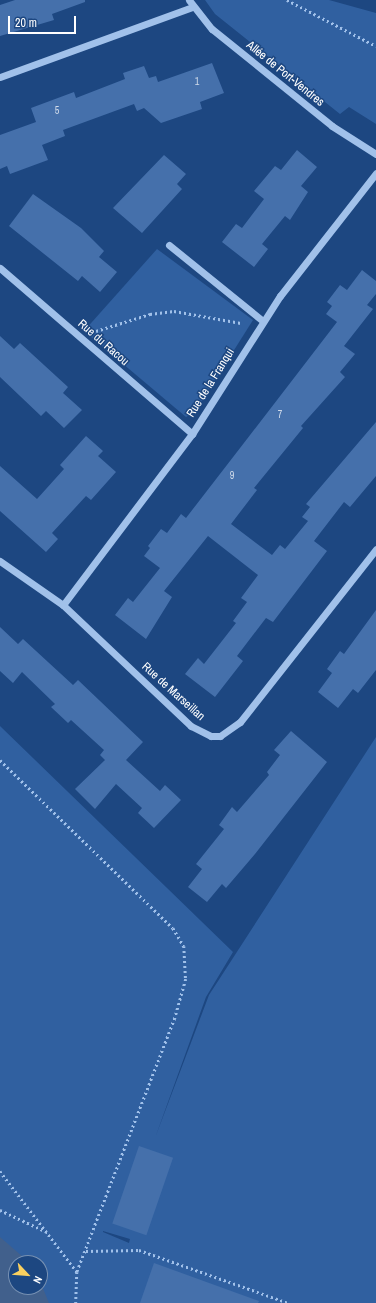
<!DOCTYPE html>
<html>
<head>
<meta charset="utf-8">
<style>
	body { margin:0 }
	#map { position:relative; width:376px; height:1303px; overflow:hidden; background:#1d4781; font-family:"Archivo Narrow",sans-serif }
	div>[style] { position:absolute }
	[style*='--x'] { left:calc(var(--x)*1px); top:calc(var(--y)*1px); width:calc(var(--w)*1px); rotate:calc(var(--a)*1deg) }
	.green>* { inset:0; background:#3060a0 }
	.water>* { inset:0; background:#41608c }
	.building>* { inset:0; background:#4570ab; transform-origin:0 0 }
	.path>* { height:2.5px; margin-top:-1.25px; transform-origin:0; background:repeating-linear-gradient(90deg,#a1c1ea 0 2px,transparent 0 5px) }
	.minor>* { height:7px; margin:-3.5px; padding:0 3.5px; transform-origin:3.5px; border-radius:3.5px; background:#a1c1ea }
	span { translate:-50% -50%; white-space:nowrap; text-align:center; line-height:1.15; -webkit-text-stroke:3px #1d4781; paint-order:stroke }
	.number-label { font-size:10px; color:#d0dbea }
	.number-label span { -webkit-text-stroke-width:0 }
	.street-label { font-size:12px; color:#fff }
	.north { position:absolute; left:8px; top:1255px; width:40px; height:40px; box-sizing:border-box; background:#1d4781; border:1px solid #7791b3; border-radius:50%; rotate:116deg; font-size:11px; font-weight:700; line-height:16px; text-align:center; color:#fff }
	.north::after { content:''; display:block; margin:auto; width:14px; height:18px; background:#fad05f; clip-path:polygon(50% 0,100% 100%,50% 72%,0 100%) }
	.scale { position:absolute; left:8px; top:16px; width:68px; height:18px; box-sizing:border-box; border:2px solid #fff; border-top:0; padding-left:5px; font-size:12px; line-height:14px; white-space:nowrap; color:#fff; -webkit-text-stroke:3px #1d4781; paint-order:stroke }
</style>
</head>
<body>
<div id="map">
	<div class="green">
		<i style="clip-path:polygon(205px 0,329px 0,376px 13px,376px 124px,349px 107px,340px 114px,215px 14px)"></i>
		<i style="clip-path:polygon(157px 249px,253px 320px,195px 412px,186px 417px,84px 331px)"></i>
		<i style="clip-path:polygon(evenodd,0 726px,233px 952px,206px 997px,155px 1138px,209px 995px,376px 737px,376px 1303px,0 1303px,0 726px,103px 1231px,130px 1239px,129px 1243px,103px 1232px,103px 1231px,0 726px,16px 1263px,40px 1263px,40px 1287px,16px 1287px,16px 1263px)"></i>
	</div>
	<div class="water">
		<i style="clip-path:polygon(0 1237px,30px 1263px,16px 1263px,16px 1287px,40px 1287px,40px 1281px,49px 1303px,0 1303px)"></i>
	</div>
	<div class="building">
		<i style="clip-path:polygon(15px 0,85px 0,85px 2px,52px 14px,54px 20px,0 36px,0 5px)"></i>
		<i style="clip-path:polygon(212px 63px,224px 93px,200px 102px,202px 109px,161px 123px,144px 108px,137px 111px,134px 104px,63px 130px,65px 136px,42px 145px,48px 160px,10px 174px,7px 166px,0 169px,0 135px,36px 122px,31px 108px,74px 92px,76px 98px,125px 79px,123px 73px,144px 66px,149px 78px,156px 76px,158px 82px)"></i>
		<i style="clip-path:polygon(297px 150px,317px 167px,301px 186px,308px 192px,290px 220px,285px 216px,262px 244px,268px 249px,254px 267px,222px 242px,236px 224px,242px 228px,264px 199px,254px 191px,275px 166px,281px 170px)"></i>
		<i style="clip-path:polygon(164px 155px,186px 174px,177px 184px,182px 189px,142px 233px,113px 208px)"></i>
		<i style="clip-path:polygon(33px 194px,81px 228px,104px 251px,99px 257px,117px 272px,100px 292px,82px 276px,78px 281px,9px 226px)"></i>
		<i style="clip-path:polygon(362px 270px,376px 281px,376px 294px,367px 305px,373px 309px,344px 346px,355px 354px,340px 372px,345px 377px,301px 426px,303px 428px,254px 488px,257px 490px,231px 524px,272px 555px,280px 545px,285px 549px,308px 521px,302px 517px,310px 507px,306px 504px,376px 422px,376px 476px,350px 507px,344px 502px,314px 541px,327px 551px,273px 622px,266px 618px,237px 656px,243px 661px,215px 697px,185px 674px,198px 658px,204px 664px,236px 623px,233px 621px,247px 602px,241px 598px,258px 575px,208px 536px,164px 591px,172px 597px,146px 639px,115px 615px,128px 598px,133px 602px,160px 568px,144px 556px,150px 548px,148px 546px,161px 529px,167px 533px,181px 514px,186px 518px,247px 439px,337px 322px,326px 314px,332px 306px,327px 302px,340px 285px,347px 290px)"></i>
		<i style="clip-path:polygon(0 336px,14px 349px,20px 343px,68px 387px,63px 393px,82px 410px,64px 428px,46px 411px,41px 416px,0 377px)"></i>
		<i style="clip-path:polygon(86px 436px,103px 451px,98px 456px,116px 472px,91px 500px,86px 496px,52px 533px,58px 539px,46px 552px,0 511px,0 466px,37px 499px,64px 469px,60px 465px)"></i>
		<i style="clip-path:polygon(376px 610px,376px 670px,358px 693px,353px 689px,338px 708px,318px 692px,332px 673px,327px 669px,340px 651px,344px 654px)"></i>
		<i style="clip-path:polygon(0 627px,18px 644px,23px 639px,73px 685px,78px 680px,143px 742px,126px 760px,160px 791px,165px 785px,181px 800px,154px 828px,138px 813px,142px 808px,116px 784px,95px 809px,75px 789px,105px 760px,100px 755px,104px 750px,71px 720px,68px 723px,51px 707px,55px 704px,22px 672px,13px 683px,0 671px)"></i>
		<i style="clip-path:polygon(291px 731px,327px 762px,255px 854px,226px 888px,222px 884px,207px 902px,188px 887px,202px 869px,196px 864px,224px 829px,219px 825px,232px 807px,237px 812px,269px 775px,267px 772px,280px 755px,274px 750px)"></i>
		<i style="left:139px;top:1146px;width:36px;height:82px;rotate:19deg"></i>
		<i style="clip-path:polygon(154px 1263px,259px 1301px,258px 1303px,140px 1303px)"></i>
	</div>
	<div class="path">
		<i style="--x:287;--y:0;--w:100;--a:27.3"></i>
		<i style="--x:96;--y:331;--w:57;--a:-17.5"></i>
		<i style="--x:150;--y:314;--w:24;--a:-7"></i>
		<i style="--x:174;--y:311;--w:68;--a:10.2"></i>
		<i style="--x:0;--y:760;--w:241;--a:44.2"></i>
		<i style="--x:173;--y:928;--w:21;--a:59"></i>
		<i style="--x:184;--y:946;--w:33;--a:87"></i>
		<i style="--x:186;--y:979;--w:41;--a:105.8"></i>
		<i style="--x:175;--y:1018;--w:272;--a:111.1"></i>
		<i style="--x:77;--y:1272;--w:31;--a:92"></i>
		<i style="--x:0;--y:1171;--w:127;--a:52.7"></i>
		<i style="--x:0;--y:1210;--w:54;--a:25.1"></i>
		<i style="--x:86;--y:1251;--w:53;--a:-1.1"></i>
		<i style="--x:139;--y:1250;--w:159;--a:19.5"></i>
	</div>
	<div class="minor">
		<i style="--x:189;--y:0;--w:37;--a:52"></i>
		<i style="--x:212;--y:29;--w:154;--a:38.9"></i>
		<i style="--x:332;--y:126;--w:52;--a:32.5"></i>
		<i style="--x:0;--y:77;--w:204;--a:-20"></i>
		<i style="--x:169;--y:245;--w:121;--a:39"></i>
		<i style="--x:0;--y:268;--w:254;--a:40.8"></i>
		<i style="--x:0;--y:561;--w:77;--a:34.9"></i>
		<i style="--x:63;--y:605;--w:176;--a:43.4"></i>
		<i style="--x:191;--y:726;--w:22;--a:27"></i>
		<i style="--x:211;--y:736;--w:9;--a:0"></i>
		<i style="--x:220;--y:736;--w:24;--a:-35"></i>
		<i style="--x:240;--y:722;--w:220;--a:-51.8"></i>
		<i style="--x:63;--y:605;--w:214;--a:-53"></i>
		<i style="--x:192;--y:434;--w:164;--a:-57.5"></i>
		<i style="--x:280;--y:296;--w:156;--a:-52"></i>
	</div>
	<div class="number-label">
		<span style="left:197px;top:82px">1</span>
		<span style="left:57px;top:111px">5</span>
		<span style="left:280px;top:415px">7</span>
		<span style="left:232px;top:476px">9</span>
	</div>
	<div class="street-label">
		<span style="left:285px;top:74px;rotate:39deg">Allée de Port-Vendres</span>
		<span style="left:103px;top:343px;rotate:41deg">Rue du Racou</span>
		<span style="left:211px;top:383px;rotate:-58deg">Rue de la Franqui</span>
		<span style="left:173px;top:692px;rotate:42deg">Rue de Marseillan</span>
	</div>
	<div class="north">N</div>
	<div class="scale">20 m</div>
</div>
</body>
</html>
